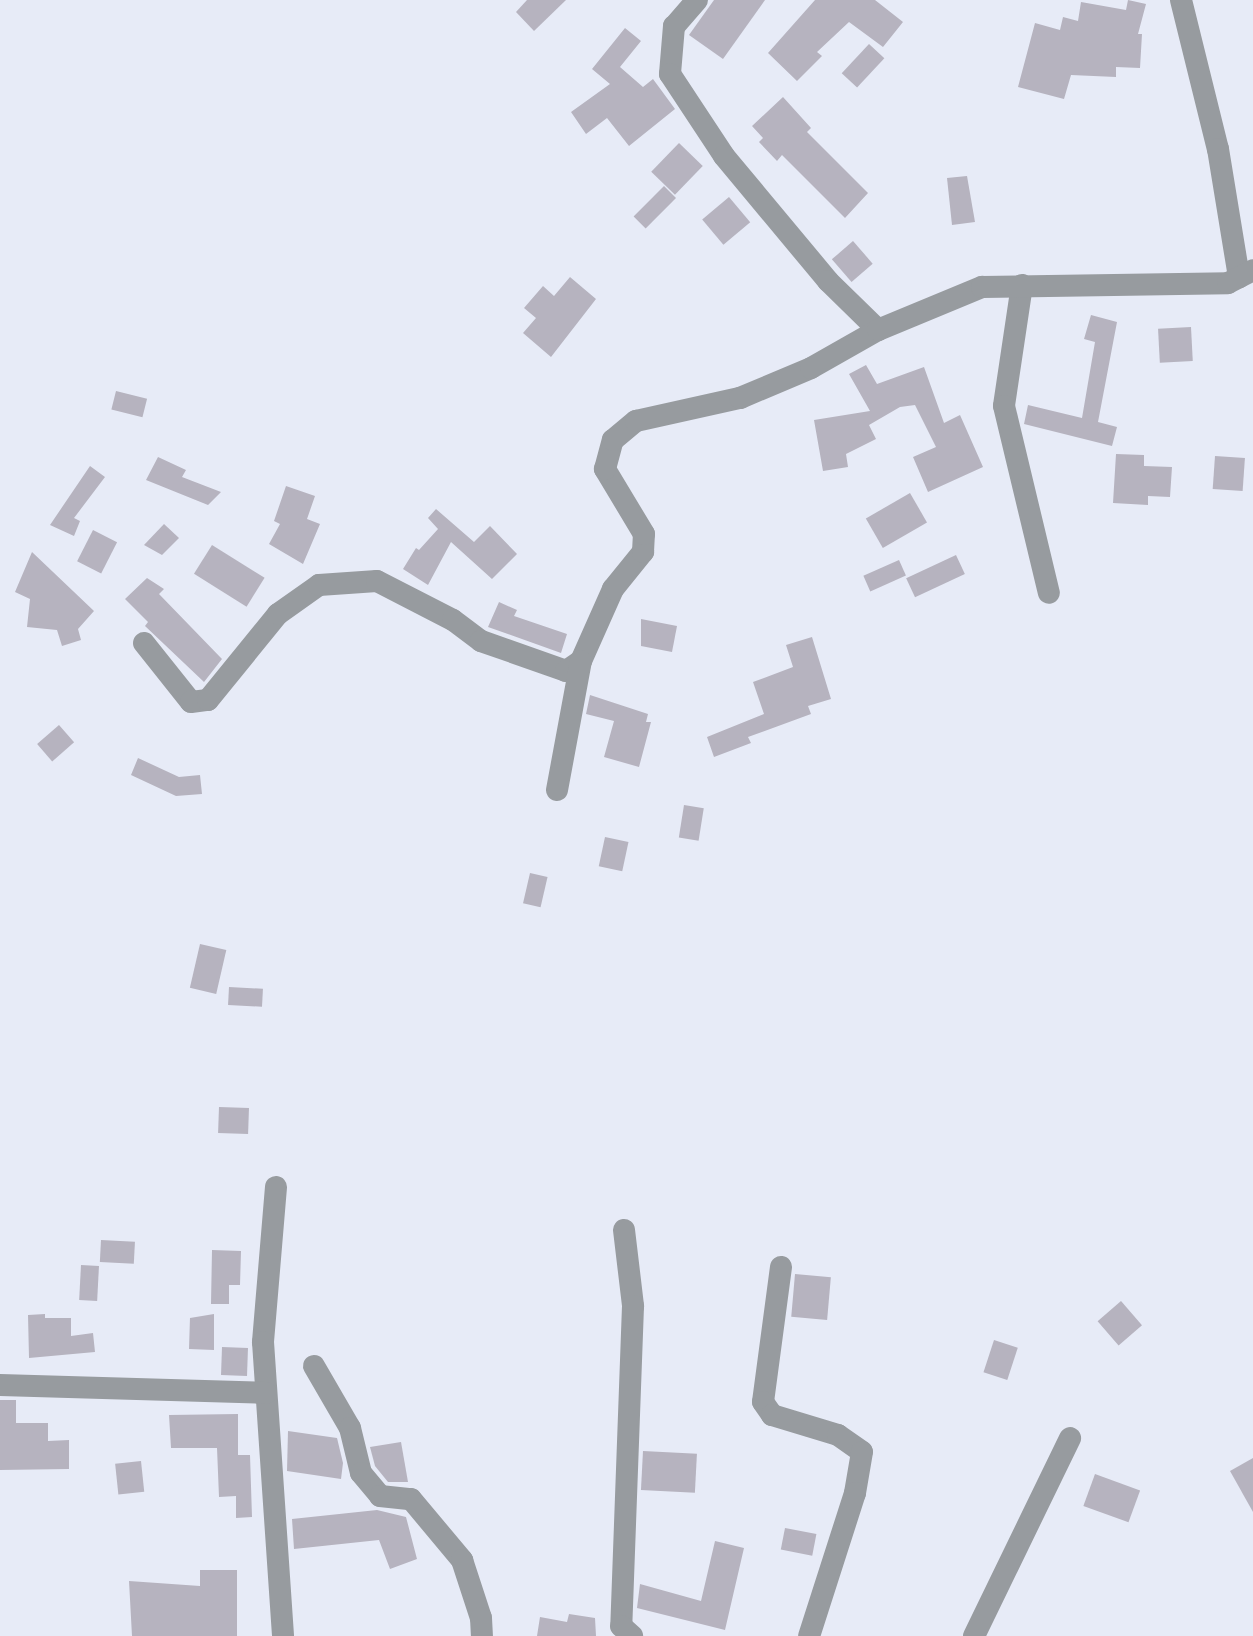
<!DOCTYPE html>
<html>
<head>
<meta charset="utf-8">
<style>
	body { margin:0 }
	#map { position:relative; width:1253px; height:1636px; overflow:hidden; background:#e7ebf7; font-family:Manrope,sans-serif }
	div>[style] { position:absolute }
	[style*='--x'] { left:calc(var(--x)*1px); top:calc(var(--y)*1px); width:calc(var(--w)*1px); rotate:calc(var(--a)*1deg) }
	.building>* { inset:0; background:#b6b3bf; transform-origin:0 0 }
	.minor>* { height:22px; margin:-11px; padding:0 11px; transform-origin:11px; border-radius:11px; background:#979b9f }
	span { translate:-50% -50%; white-space:nowrap; text-align:center; line-height:1.15; -webkit-text-stroke:9px #f7f8fd; paint-order:stroke }
</style>
</head>
<body>
<div id="map">
	<div class="building">
		<i style="clip-path:polygon(527px 0,566px 0,534px 31px,516px 12px)"></i>
		<i style="clip-path:polygon(714px 0,765px 0,723px 59px,689px 35px)"></i>
		<i style="clip-path:polygon(815px 0,875px 0,903px 22px,883px 47px,849px 22px,817px 52px,822px 56px,797px 81px,768px 53px)"></i>
		<i style="clip-path:polygon(1128px 0,1146px 4px,1138px 34px,1142px 34px,1140px 68px,1116px 67px,1116px 77px,1071px 75px,1064px 99px,1018px 87px,1035px 23px,1060px 30px,1063px 17px,1078px 21px,1081px 2px,1126px 10px)"></i>
		<i style="clip-path:polygon(625px 28px,641px 41px,620px 67px,643px 87px,653px 79px,675px 109px,629px 146px,607px 118px,586px 134px,571px 112px,610px 84px,592px 69px)"></i>
		<i style="left:869px;top:44px;width:21px;height:40px;rotate:43deg"></i>
		<i style="clip-path:polygon(783px 97px,811px 128px,807px 132px,868px 193px,845px 218px,782px 155px,777px 161px,759px 142px,763px 138px,752px 126px)"></i>
		<i style="left:679px;top:143px;width:33px;height:40px;rotate:44deg"></i>
		<i style="clip-path:polygon(967px 176px,975px 222px,952px 225px,947px 178px)"></i>
		<i style="left:664px;top:186px;width:17px;height:43px;rotate:45deg"></i>
		<i style="left:729px;top:197px;width:33px;height:35px;rotate:50deg"></i>
		<i style="left:853px;top:241px;width:30px;height:28px;rotate:49deg"></i>
		<i style="clip-path:polygon(570px 277px,596px 299px,551px 357px,523px 333px,536px 318px,524px 308px,543px 286px,554px 296px)"></i>
		<i style="clip-path:polygon(1091px 315px,1117px 322px,1098px 422px,1117px 427px,1112px 446px,1024px 424px,1028px 405px,1082px 418px,1095px 342px,1084px 339px)"></i>
		<i style="left:1191px;top:327px;width:34px;height:33px;rotate:87deg"></i>
		<i style="clip-path:polygon(866px 365px,877px 384px,924px 367px,944px 423px,960px 415px,983px 467px,928px 492px,913px 457px,936px 447px,915px 405px,900px 407px,869px 425px,876px 439px,846px 454px,848px 467px,823px 471px,814px 420px,870px 411px,849px 374px)"></i>
		<i style="left:116px;top:391px;width:32px;height:19px;rotate:14deg"></i>
		<i style="clip-path:polygon(1116px 454px,1144px 455px,1144px 466px,1172px 467px,1170px 497px,1148px 496px,1148px 505px,1113px 503px)"></i>
		<i style="left:1215px;top:456px;width:30px;height:33px;rotate:4deg"></i>
		<i style="clip-path:polygon(158px 457px,186px 470px,182px 477px,221px 492px,208px 505px,146px 480px)"></i>
		<i style="clip-path:polygon(90px 466px,105px 477px,74px 518px,80px 521px,74px 536px,50px 525px)"></i>
		<i style="clip-path:polygon(286px 486px,315px 496px,307px 519px,320px 524px,303px 564px,269px 544px,280px 524px,274px 521px)"></i>
		<i style="left:910px;top:493px;width:34px;height:51px;rotate:60deg"></i>
		<i style="clip-path:polygon(436px 509px,474px 542px,490px 526px,517px 554px,492px 579px,451px 542px,428px 585px,403px 569px,416px 548px,419px 550px,438px 529px,428px 518px)"></i>
		<i style="clip-path:polygon(164px 524px,179px 538px,162px 555px,144px 545px)"></i>
		<i style="left:93px;top:530px;width:27px;height:35px;rotate:27deg"></i>
		<i style="left:212px;top:545px;width:62px;height:34px;rotate:32deg"></i>
		<i style="clip-path:polygon(32px 552px,94px 611px,78px 629px,81px 640px,62px 646px,57px 630px,27px 627px,30px 599px,15px 592px)"></i>
		<i style="left:956px;top:555px;width:21px;height:55px;rotate:65deg"></i>
		<i style="left:899px;top:560px;width:17px;height:39px;rotate:66deg"></i>
		<i style="clip-path:polygon(147px 578px,164px 589px,159px 594px,222px 659px,204px 682px,145px 626px,148px 622px,125px 599px)"></i>
		<i style="clip-path:polygon(499px 602px,517px 610px,514px 616px,567px 634px,561px 653px,488px 627px)"></i>
		<i style="clip-path:polygon(641px 619px,677px 626px,672px 652px,641px 646px)"></i>
		<i style="clip-path:polygon(812px 637px,831px 699px,808px 706px,811px 714px,748px 737px,751px 743px,714px 757px,707px 737px,764px 714px,753px 682px,793px 667px,786px 645px)"></i>
		<i style="clip-path:polygon(590px 695px,648px 714px,646px 722px,651px 722px,639px 767px,604px 757px,614px 721px,586px 714px)"></i>
		<i style="left:59px;top:725px;width:23px;height:29px;rotate:49deg"></i>
		<i style="clip-path:polygon(138px 758px,179px 777px,200px 775px,202px 794px,176px 796px,131px 775px)"></i>
		<i style="left:684px;top:805px;width:20px;height:33px;rotate:9deg"></i>
		<i style="left:605px;top:837px;width:24px;height:30px;rotate:12deg"></i>
		<i style="left:530px;top:873px;width:18px;height:31px;rotate:13deg"></i>
		<i style="left:200px;top:944px;width:27px;height:45px;rotate:13deg"></i>
		<i style="left:229px;top:987px;width:34px;height:18px;rotate:3deg"></i>
		<i style="left:219px;top:1107px;width:30px;height:26px;rotate:2deg"></i>
		<i style="left:101px;top:1240px;width:34px;height:22px;rotate:3deg"></i>
		<i style="clip-path:polygon(212px 1250px,241px 1251px,240px 1285px,229px 1285px,229px 1304px,211px 1304px)"></i>
		<i style="left:81px;top:1265px;width:18px;height:35px;rotate:3deg"></i>
		<i style="left:795px;top:1274px;width:36px;height:43px;rotate:5deg"></i>
		<i style="left:1121px;top:1301px;width:32px;height:31px;rotate:49deg"></i>
		<i style="clip-path:polygon(45px 1314px,45px 1318px,71px 1318px,71px 1336px,93px 1333px,95px 1352px,29px 1358px,28px 1315px)"></i>
		<i style="clip-path:polygon(214px 1314px,214px 1350px,189px 1349px,190px 1318px)"></i>
		<i style="left:994px;top:1340px;width:25px;height:34px;rotate:18deg"></i>
		<i style="left:222px;top:1347px;width:26px;height:28px;rotate:2deg"></i>
		<i style="clip-path:polygon(0 1400px,16px 1400px,16px 1423px,48px 1423px,48px 1441px,69px 1440px,69px 1469px,0 1470px)"></i>
		<i style="clip-path:polygon(238px 1414px,238px 1455px,250px 1455px,252px 1517px,236px 1518px,236px 1496px,219px 1497px,217px 1448px,171px 1448px,169px 1415px)"></i>
		<i style="clip-path:polygon(288px 1431px,337px 1438px,343px 1463px,341px 1479px,287px 1471px)"></i>
		<i style="clip-path:polygon(401px 1442px,408px 1482px,388px 1482px,375px 1466px,370px 1447px)"></i>
		<i style="left:643px;top:1451px;width:54px;height:39px;rotate:3deg"></i>
		<i style="clip-path:polygon(1253px 1458px,1253px 1512px,1230px 1471px)"></i>
		<i style="left:141px;top:1461px;width:31px;height:26px;rotate:84deg"></i>
		<i style="left:1095px;top:1474px;width:48px;height:34px;rotate:20deg"></i>
		<i style="clip-path:polygon(377px 1510px,406px 1517px,417px 1559px,390px 1569px,379px 1540px,294px 1549px,292px 1519px)"></i>
		<i style="left:785px;top:1528px;width:32px;height:22px;rotate:11deg"></i>
		<i style="clip-path:polygon(715px 1541px,744px 1548px,725px 1630px,637px 1608px,640px 1584px,701px 1601px)"></i>
		<i style="clip-path:polygon(200px 1570px,237px 1570px,237px 1636px,132px 1636px,129px 1581px,200px 1586px)"></i>
		<i style="clip-path:polygon(569px 1614px,595px 1618px,596px 1636px,537px 1636px,540px 1617px,567px 1622px)"></i>
	</div>
	<div class="minor">
		<i style="--x:697;--y:0;--w:35;--a:131"></i>
		<i style="--x:674;--y:26;--w:48;--a:94.8"></i>
		<i style="--x:670;--y:74;--w:98;--a:56.6"></i>
		<i style="--x:724;--y:156;--w:163;--a:50.2"></i>
		<i style="--x:828;--y:281;--w:70;--a:44.4"></i>
		<i style="--x:1181;--y:0;--w:154;--a:76.1"></i>
		<i style="--x:1218;--y:149;--w:130;--a:80.7"></i>
		<i style="--x:1022;--y:285;--w:122;--a:98.5"></i>
		<i style="--x:1004;--y:406;--w:192;--a:76.5"></i>
		<i style="--x:144;--y:643;--w:75;--a:51.5"></i>
		<i style="--x:191;--y:702;--w:17;--a:-7"></i>
		<i style="--x:208;--y:700;--w:111;--a:-50.9"></i>
		<i style="--x:278;--y:614;--w:50;--a:-35.3"></i>
		<i style="--x:319;--y:585;--w:58;--a:-3.9"></i>
		<i style="--x:377;--y:581;--w:85;--a:27.2"></i>
		<i style="--x:453;--y:620;--w:35;--a:37"></i>
		<i style="--x:481;--y:641;--w:90;--a:19.4"></i>
		<i style="--x:566;--y:671;--w:18;--a:-34"></i>
		<i style="--x:581;--y:661;--w:79;--a:-66"></i>
		<i style="--x:613;--y:589;--w:48;--a:-51"></i>
		<i style="--x:643;--y:552;--w:18;--a:-87"></i>
		<i style="--x:644;--y:534;--w:76;--a:-121"></i>
		<i style="--x:605;--y:469;--w:30;--a:-75"></i>
		<i style="--x:613;--y:440;--w:30;--a:-40"></i>
		<i style="--x:636;--y:421;--w:107;--a:-12.5"></i>
		<i style="--x:740;--y:398;--w:77;--a:-22.9"></i>
		<i style="--x:811;--y:368;--w:77;--a:-29.6"></i>
		<i style="--x:878;--y:330;--w:113;--a:-22.5"></i>
		<i style="--x:982;--y:287;--w:246;--a:-0.9"></i>
		<i style="--x:1228;--y:283;--w:28;--a:-27"></i>
		<i style="--x:557;--y:790;--w:131;--a:-79.5"></i>
		<i style="--x:276;--y:1187;--w:156;--a:94.8"></i>
		<i style="--x:263;--y:1342;--w:295;--a:86.1"></i>
		<i style="--x:624;--y:1230;--w:77;--a:83.2"></i>
		<i style="--x:633;--y:1306;--w:320;--a:92.1"></i>
		<i style="--x:621;--y:1626;--w:15;--a:42"></i>
		<i style="--x:781;--y:1267;--w:136;--a:97.6"></i>
		<i style="--x:763;--y:1402;--w:16;--a:55"></i>
		<i style="--x:772;--y:1415;--w:69;--a:16.9"></i>
		<i style="--x:838;--y:1435;--w:29;--a:35"></i>
		<i style="--x:862;--y:1452;--w:42;--a:99.7"></i>
		<i style="--x:855;--y:1493;--w:150;--a:107.8"></i>
		<i style="--x:314;--y:1366;--w:72;--a:59.9"></i>
		<i style="--x:350;--y:1428;--w:46;--a:76.3"></i>
		<i style="--x:361;--y:1473;--w:30;--a:50"></i>
		<i style="--x:380;--y:1496;--w:31;--a:6"></i>
		<i style="--x:411;--y:1499;--w:80;--a:50.1"></i>
		<i style="--x:462;--y:1560;--w:61;--a:71.9"></i>
		<i style="--x:481;--y:1618;--w:18;--a:87"></i>
		<i style="--x:0;--y:1385;--w:266;--a:1.7"></i>
		<i style="--x:974;--y:1636;--w:220;--a:-64.1"></i>
	</div>
</div>
</body>
</html>
